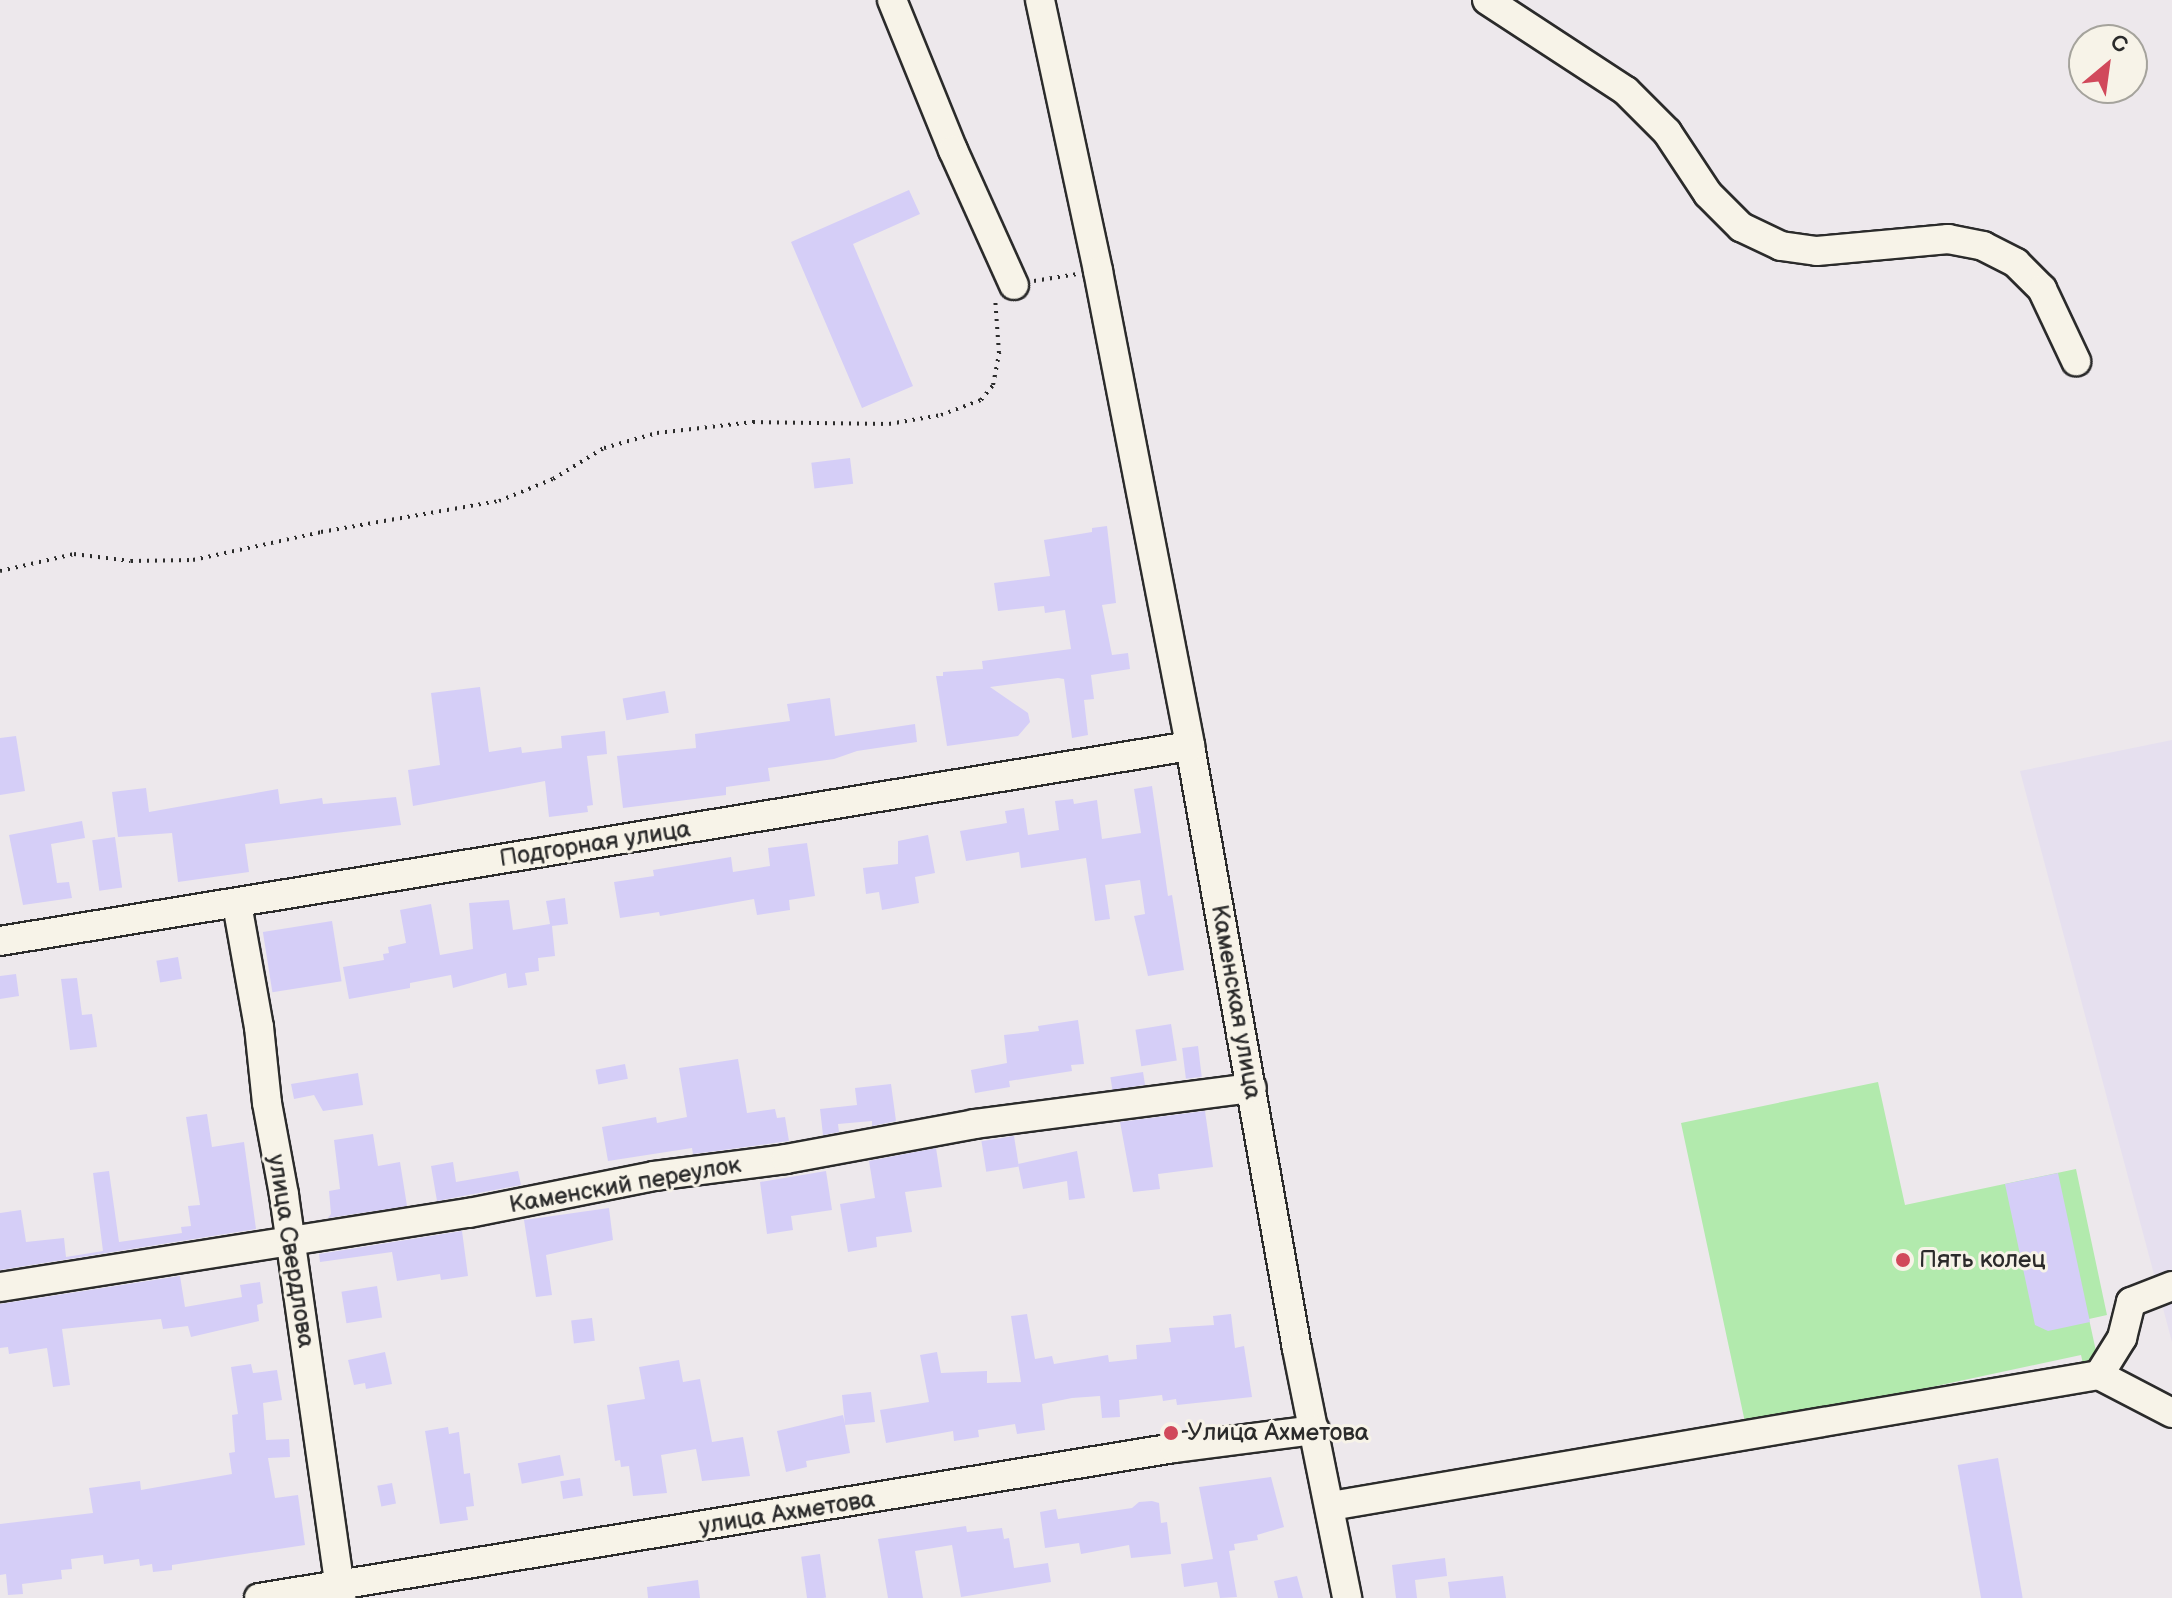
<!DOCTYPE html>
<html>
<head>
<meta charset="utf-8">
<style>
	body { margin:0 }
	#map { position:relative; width:2172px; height:1598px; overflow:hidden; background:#ede8ec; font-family:"Balsamiq Sans",sans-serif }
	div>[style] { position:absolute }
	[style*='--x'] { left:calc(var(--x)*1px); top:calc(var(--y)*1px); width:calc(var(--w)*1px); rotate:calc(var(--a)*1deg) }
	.built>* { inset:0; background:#e6e0ef }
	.green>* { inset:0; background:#b2eaad }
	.building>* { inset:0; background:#d5cef7; transform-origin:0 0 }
	.path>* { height:4px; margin-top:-2px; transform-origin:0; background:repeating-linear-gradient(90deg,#2b2b2b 0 2px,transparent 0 8px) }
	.roads { filter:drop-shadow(2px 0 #2b2b2b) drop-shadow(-2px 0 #2b2b2b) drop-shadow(0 2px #2b2b2b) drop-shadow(0 -2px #2b2b2b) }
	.minor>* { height:28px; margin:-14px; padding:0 14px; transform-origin:14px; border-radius:14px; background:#f7f3e8 }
	.dots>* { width:22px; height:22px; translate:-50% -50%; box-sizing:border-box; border:4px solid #f7f3e8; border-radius:50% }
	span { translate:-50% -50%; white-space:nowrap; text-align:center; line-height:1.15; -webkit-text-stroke:6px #f7f3e8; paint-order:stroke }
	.street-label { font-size:24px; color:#2b2b2b }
	.poi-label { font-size:24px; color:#2b2b2b }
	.left { translate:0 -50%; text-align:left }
	.north { position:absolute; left:2068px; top:24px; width:80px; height:80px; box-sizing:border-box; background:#f7f3e8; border:2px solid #a5a39c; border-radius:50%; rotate:29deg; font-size:22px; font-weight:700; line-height:32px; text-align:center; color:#2b2b2b }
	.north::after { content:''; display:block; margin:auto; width:28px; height:36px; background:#d1495b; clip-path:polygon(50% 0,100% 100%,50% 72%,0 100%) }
</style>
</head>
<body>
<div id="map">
	<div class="built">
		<i style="clip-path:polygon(2172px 740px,2172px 1342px,2020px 771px)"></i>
	</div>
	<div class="green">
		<i style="clip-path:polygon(1878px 1082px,1905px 1205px,2076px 1169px,2107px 1315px,2089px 1319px,2099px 1365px,2084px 1368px,2081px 1355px,1746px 1427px,1681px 1123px)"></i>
	</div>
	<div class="building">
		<i style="clip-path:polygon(909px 190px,920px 214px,853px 244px,913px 386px,862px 408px,791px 242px)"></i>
		<i style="left:850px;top:458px;width:26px;height:39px;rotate:83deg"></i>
		<i style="clip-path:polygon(1107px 526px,1116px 603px,1102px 605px,1112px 655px,1128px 653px,1130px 669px,1091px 675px,1094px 699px,1084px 700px,1088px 735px,1072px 738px,1064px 679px,1058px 678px,990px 687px,1028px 713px,1030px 722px,1018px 736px,947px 746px,936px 676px,943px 676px,943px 672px,983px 669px,982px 661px,1071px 649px,1065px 610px,1045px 613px,1044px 606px,998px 611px,994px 583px,1050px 576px,1044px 540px,1092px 532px,1092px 528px)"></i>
		<i style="clip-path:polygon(480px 687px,489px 752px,521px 747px,522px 753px,562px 748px,561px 736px,605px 731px,607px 754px,587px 756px,593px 805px,587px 806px,588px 812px,549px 817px,545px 781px,413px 806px,408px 770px,440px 765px,431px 693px)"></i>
		<i style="left:665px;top:691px;width:22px;height:43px;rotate:80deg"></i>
		<i style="clip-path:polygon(830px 698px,835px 736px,915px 724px,917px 742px,857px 751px,834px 759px,768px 768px,770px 781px,726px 787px,726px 795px,623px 808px,617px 756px,696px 748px,695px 734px,790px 721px,787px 704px)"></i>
		<i style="clip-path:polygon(16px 736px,25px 791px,0 795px,0 738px)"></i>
		<i style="clip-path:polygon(1152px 786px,1168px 896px,1172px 895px,1184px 970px,1148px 976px,1134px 916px,1145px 914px,1140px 880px,1105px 885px,1110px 919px,1095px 921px,1086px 858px,1021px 868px,1019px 852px,966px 861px,960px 831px,1007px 823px,1005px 811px,1024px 808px,1028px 835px,1059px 830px,1055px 801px,1073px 799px,1074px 804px,1097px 800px,1102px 839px,1141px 833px,1134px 789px)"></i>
		<i style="clip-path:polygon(146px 788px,149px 812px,278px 789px,280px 804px,322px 798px,323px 804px,396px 797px,401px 825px,245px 844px,249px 872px,178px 882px,172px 833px,118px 837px,112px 792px)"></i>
		<i style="clip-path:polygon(82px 821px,85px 838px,51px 844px,57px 883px,69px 882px,72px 898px,23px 905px,9px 835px)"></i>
		<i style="clip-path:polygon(928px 835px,935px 873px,915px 877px,919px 903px,882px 910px,879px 892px,866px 894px,863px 868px,898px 864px,898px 841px)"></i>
		<i style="left:115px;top:837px;width:51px;height:23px;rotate:82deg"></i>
		<i style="clip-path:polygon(807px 843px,815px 896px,789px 900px,790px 910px,757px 915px,754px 899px,660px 916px,659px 912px,620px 918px,614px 882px,654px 876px,653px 870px,731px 857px,733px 872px,770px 866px,768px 848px)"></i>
		<i style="clip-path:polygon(565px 898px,568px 924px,552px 926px,555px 956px,538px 958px,539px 971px,525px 973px,527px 985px,508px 988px,506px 973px,453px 988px,451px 975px,410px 983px,410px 988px,349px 999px,343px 967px,384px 960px,383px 954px,389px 953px,388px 947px,406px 943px,400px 910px,431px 904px,440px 955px,473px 949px,469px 903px,509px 900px,513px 930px,550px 924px,546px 901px)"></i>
		<i style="left:332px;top:921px;width:61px;height:70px;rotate:81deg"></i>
		<i style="left:178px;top:957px;width:22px;height:22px;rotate:80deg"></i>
		<i style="clip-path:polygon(16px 974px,19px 996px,0 999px,0 976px)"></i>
		<i style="clip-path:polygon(77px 978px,82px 1015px,92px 1014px,97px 1047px,70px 1050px,61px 979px)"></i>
		<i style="clip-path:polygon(1078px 1020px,1084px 1064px,1071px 1065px,1072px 1071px,1009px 1081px,1010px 1087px,975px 1093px,971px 1070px,1007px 1063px,1004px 1035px,1039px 1031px,1038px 1026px)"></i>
		<i style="left:1171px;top:1024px;width:37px;height:36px;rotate:81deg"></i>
		<i style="left:1198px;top:1046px;width:31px;height:16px;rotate:83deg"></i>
		<i style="clip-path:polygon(738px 1059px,747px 1113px,775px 1109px,777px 1118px,785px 1117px,789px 1141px,693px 1154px,692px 1148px,608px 1161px,602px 1127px,656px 1117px,657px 1123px,687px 1117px,679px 1068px)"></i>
		<i style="left:625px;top:1064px;width:15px;height:30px;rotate:79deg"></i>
		<i style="left:1143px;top:1072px;width:13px;height:33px;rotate:81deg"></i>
		<i style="clip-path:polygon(358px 1073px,363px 1105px,323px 1111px,314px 1095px,294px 1099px,291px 1084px)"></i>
		<i style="clip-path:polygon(891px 1084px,896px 1121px,872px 1126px,872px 1121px,838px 1124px,839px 1132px,823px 1135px,820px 1109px,857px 1105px,855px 1088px)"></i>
		<i style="clip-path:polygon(1205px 1111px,1213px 1167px,1158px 1174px,1160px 1189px,1133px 1192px,1120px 1122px)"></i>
		<i style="clip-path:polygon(207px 1114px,212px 1147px,244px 1142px,256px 1229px,0 1270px,0 1213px,21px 1210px,26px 1242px,64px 1238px,66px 1257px,103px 1251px,93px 1173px,109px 1171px,119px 1242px,182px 1233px,181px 1227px,191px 1226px,188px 1206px,200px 1205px,186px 1117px)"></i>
		<i style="clip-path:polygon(373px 1134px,378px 1166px,400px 1162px,407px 1206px,328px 1218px,331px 1214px,329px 1191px,340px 1189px,334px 1140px)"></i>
		<i style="left:1014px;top:1136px;width:31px;height:33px;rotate:81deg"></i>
		<i style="clip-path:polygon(936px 1148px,942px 1187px,905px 1192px,912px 1232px,876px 1237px,877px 1247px,848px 1252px,840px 1204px,875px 1198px,869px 1161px)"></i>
		<i style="clip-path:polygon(1077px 1151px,1085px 1198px,1069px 1200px,1067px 1181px,1023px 1189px,1018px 1164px)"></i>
		<i style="clip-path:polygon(453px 1162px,456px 1182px,518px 1171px,521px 1185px,437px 1201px,431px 1166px)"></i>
		<i style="clip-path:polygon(826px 1171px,832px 1210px,791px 1216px,793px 1230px,767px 1234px,760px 1182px)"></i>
		<i style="clip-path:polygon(2058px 1173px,2090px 1322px,2048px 1331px,2035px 1325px,2005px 1184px)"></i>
		<i style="clip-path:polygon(609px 1208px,613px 1240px,546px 1255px,552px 1295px,536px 1297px,524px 1220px)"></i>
		<i style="clip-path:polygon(462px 1231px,468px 1276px,441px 1280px,440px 1274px,397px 1281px,392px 1252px,320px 1262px,319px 1254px)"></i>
		<i style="clip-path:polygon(180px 1276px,185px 1307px,242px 1297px,240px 1285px,260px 1282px,263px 1303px,257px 1305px,259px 1321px,191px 1337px,188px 1326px,163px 1329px,161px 1319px,62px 1329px,70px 1385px,53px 1387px,47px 1348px,9px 1354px,8px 1347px,0 1348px,0 1304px)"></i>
		<i style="left:377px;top:1286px;width:32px;height:36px;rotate:81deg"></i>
		<i style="clip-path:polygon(1027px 1314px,1035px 1359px,1052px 1356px,1054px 1364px,1108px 1355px,1109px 1362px,1137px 1359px,1136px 1345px,1171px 1342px,1169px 1328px,1214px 1325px,1213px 1316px,1231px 1314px,1235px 1348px,1244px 1346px,1252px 1397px,1177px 1405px,1176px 1399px,1163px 1401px,1162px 1395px,1119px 1400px,1120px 1417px,1102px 1418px,1100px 1396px,1072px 1398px,1042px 1404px,1045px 1430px,1017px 1434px,1015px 1424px,978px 1430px,979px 1437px,954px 1441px,953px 1431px,886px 1443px,880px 1410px,929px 1402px,920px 1355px,937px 1352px,941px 1373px,987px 1371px,987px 1383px,1021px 1382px,1011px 1316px)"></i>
		<i style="left:592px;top:1318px;width:23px;height:21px;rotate:83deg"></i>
		<i style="clip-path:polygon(385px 1352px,392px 1384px,366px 1389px,365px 1383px,354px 1385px,348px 1360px)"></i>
		<i style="clip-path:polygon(679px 1360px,683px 1382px,700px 1379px,712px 1442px,743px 1437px,750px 1476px,702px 1481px,696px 1449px,661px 1455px,667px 1493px,633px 1496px,629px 1466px,621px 1467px,620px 1460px,615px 1461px,607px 1405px,645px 1399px,639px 1367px)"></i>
		<i style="clip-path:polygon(251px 1364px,253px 1373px,277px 1370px,282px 1400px,263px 1403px,266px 1440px,289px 1439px,290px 1457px,268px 1458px,275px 1498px,298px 1495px,305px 1545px,172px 1565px,172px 1570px,153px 1572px,152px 1564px,140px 1566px,139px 1559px,104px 1564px,103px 1555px,71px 1559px,72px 1569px,61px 1570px,62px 1579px,22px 1584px,23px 1594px,8px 1595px,6px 1574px,0 1575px,0 1524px,93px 1513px,89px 1488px,140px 1481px,141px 1490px,232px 1474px,229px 1453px,235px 1452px,232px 1415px,238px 1414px,231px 1367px)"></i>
		<i style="clip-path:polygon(871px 1392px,875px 1422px,845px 1425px,850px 1453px,806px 1461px,807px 1467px,786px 1472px,777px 1431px,843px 1415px,845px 1424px,842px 1395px)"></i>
		<i style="clip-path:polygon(448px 1427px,449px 1434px,459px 1432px,464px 1474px,470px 1473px,474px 1506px,466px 1507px,468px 1520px,440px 1524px,425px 1431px)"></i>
		<i style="left:560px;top:1455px;width:21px;height:43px;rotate:79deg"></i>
		<i style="left:1998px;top:1458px;width:142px;height:41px;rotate:80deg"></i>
		<i style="clip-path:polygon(1271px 1477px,1284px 1527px,1257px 1535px,1258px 1540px,1234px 1544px,1235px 1550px,1229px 1551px,1237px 1597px,1220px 1598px,1217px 1582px,1184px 1587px,1181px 1564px,1213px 1559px,1199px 1487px)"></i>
		<i style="left:580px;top:1478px;width:18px;height:20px;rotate:81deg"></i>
		<i style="left:392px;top:1483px;width:21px;height:15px;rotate:79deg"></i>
		<i style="clip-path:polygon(1152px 1501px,1159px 1503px,1161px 1523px,1167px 1522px,1171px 1554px,1131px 1558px,1129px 1545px,1081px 1554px,1079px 1543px,1045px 1548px,1040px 1512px,1056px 1509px,1058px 1519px,1132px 1508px,1139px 1502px)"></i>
		<i style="clip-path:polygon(966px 1526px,967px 1532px,1002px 1528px,1004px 1539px,1009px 1538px,1014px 1568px,1048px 1563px,1051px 1582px,961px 1597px,952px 1545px,915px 1551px,923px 1598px,888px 1598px,878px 1539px)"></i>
		<i style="left:820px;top:1554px;width:44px;height:19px;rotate:82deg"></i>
		<i style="clip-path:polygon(1445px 1558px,1447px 1576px,1415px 1580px,1417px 1598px,1396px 1598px,1392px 1565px)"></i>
		<i style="clip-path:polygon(1297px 1576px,1303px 1598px,1278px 1598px,1274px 1581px)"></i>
		<i style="clip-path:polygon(1503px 1576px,1506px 1598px,1450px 1598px,1448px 1582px)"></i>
		<i style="clip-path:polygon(698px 1580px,700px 1598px,648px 1598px,647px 1587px)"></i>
	</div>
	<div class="path">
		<i style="--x:1034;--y:281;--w:44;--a:-9.2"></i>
		<i style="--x:0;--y:571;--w:76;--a:-12.9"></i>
		<i style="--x:74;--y:554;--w:57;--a:7"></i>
		<i style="--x:131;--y:561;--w:62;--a:-0.9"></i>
		<i style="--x:193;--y:560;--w:131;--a:-12.3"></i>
		<i style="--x:321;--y:532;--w:181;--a:-9.9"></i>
		<i style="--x:499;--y:501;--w:58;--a:-22.2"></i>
		<i style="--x:553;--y:479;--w:60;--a:-31.3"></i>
		<i style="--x:604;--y:448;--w:55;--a:-15.8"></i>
		<i style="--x:657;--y:433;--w:97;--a:-6.5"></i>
		<i style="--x:753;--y:422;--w:136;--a:0.8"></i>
		<i style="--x:889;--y:424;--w:53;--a:-9.8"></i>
		<i style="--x:941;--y:415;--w:43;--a:-20.6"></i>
		<i style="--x:981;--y:400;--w:19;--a:-51"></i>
		<i style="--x:993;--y:385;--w:33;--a:-79"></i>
		<i style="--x:999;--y:353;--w:56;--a:-94.1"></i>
	</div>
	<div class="roads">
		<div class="minor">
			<i style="--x:892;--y:0;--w:162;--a:67.9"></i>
			<i style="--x:953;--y:150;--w:148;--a:65.7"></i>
			<i style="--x:1040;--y:0;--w:277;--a:77.9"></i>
			<i style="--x:1098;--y:271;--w:484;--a:79"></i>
			<i style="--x:1190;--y:746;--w:612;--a:79.94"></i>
			<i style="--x:1297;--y:1349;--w:254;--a:78.6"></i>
			<i style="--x:1487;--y:0;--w:166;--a:33.2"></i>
			<i style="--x:1626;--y:91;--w:58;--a:45"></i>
			<i style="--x:1667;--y:132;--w:74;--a:56.5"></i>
			<i style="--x:1708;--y:194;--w:47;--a:45"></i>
			<i style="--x:1741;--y:227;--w:44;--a:25.4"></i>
			<i style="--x:1781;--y:246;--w:36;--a:8"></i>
			<i style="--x:1817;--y:251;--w:132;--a:-5.2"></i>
			<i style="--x:1948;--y:239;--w:36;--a:11"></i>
			<i style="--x:1983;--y:246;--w:37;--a:27"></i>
			<i style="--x:2016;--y:263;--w:37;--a:45"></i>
			<i style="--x:2042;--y:289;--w:80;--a:64.7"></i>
			<i style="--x:237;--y:904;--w:125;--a:79.9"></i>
			<i style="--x:259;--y:1027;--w:76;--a:84"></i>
			<i style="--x:267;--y:1103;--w:94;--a:79.5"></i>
			<i style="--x:284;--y:1195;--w:407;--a:81.9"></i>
			<i style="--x:0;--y:941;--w:1206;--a:-9.31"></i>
			<i style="--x:0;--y:1287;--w:475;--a:-9"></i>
			<i style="--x:469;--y:1213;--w:189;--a:-11.3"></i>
			<i style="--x:654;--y:1176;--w:133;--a:-7.3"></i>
			<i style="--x:786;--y:1159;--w:191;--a:-10.5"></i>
			<i style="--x:974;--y:1124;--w:280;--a:-7.4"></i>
			<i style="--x:2099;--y:1375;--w:82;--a:27.5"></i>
			<i style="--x:1331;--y:1506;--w:779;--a:-9.68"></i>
			<i style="--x:2099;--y:1375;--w:44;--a:-58.1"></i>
			<i style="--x:2122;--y:1338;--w:37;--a:-76"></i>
			<i style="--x:2131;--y:1302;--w:44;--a:-21.3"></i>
			<i style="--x:259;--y:1598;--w:927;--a:-9.31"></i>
			<i style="--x:1174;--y:1448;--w:142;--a:-7.3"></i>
		</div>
	</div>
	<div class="dots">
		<i style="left:1903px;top:1260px;background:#d1495b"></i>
		<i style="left:1171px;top:1433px;background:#d1495b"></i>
	</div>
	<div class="street-label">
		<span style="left:595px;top:844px;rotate:-9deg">Подгорная улица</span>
		<span style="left:1236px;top:1002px;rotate:80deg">Каменская улица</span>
		<span style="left:625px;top:1185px;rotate:-10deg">Каменский переулок</span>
		<span style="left:291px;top:1251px;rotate:81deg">улица Свердлова</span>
		<span style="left:787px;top:1513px;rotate:-9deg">улица Ахметова</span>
	</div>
	<div class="poi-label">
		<span class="left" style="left:1919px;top:1260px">Пять колец</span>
		<span class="left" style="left:1187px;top:1433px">Улица Ахметова</span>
	</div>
	<div class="north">С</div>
</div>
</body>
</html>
